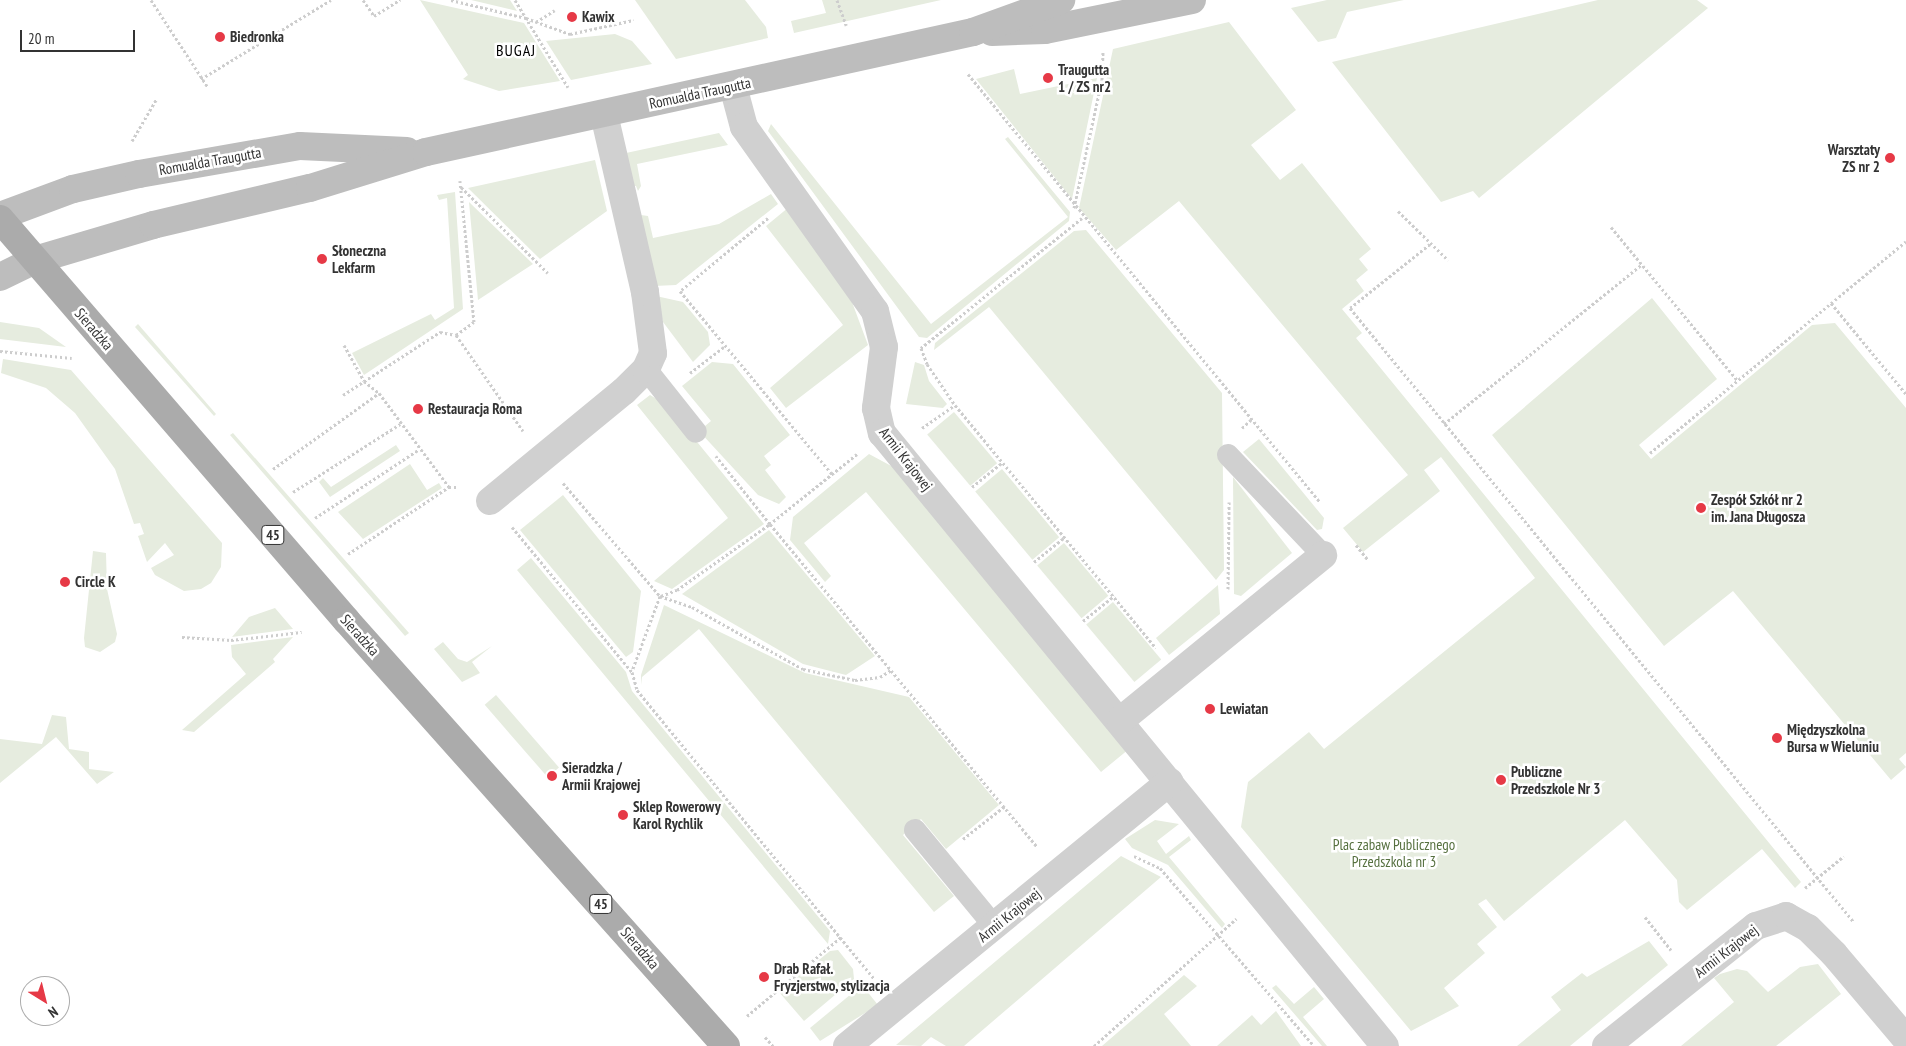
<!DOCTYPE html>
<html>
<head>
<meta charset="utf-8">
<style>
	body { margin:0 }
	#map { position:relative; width:1906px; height:1046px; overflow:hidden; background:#fff; font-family:"PT Sans Narrow",sans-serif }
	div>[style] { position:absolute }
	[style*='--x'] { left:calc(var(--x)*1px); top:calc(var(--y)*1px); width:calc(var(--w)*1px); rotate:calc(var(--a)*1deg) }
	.green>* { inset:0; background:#e6ecdf; transform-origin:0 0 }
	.path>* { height:3px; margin-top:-1.5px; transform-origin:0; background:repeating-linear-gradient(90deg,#cdcdcd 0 2.5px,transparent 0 5px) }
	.lane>* { height:22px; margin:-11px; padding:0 11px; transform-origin:11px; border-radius:11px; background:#d0d0d0 }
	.street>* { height:28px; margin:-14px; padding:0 14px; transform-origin:14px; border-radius:14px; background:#d0d0d0 }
	.secondary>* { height:28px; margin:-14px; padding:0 14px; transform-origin:14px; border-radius:14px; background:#bdbdbd }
	.primary>* { height:28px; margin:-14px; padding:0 14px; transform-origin:14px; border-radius:14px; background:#ababab }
	.dots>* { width:14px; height:14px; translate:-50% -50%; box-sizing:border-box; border:2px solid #fff; border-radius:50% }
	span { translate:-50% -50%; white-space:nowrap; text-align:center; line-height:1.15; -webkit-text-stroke:5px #fff; paint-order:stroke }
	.shield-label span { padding:1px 4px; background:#fff; border:1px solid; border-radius:4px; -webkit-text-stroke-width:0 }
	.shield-label { font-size:14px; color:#333; font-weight:700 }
	.poi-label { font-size:15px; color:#333; font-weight:700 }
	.left { translate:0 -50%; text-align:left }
	.right { translate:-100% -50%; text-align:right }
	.street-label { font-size:15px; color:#333 }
	.park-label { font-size:15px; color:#56703f }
	.neighbourhood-label { font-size:16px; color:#000; letter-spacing:1px }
	.north { position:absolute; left:20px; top:976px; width:50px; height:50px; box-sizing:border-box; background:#fff; border:1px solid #adadad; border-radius:50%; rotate:144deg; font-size:14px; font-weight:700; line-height:20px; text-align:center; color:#333 }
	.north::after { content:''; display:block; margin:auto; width:18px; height:22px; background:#e63946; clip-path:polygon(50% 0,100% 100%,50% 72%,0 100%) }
	.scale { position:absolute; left:20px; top:30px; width:115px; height:22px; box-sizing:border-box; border:2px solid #333; border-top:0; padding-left:6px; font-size:15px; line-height:18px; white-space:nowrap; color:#333; -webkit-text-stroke:4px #fff; paint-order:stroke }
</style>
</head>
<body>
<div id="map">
	<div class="green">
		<i style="clip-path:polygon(420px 0,524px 23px,560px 81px,499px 91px,463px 79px,468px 75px)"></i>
		<i style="clip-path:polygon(471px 0,510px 0,517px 11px)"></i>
		<i style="clip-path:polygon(635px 0,745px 0,766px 27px,768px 38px,676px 59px)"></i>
		<i style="clip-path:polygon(822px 0,941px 0,794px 33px,791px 21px,826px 13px)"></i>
		<i style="clip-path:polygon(1327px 0,1404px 0,1347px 12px,1336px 38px,1318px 42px,1291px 8px)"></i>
		<i style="clip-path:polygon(1598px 0,1697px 0,1708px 8px,1479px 198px,1473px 191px,1441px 202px,1332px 62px)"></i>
		<i style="clip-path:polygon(1229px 22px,1296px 110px,1251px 145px,1280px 180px,1302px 163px,1371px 249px,1359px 259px,1368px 270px,1356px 280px,1364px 291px,1342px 309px,1362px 333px,1356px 338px,1801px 882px,1795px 888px,1762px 849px,1687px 910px,1679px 902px,1677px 880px,1625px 820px,1504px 921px,1486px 899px,1478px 904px,1497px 927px,1477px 944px,1485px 953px,1444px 988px,1459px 1006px,1411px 1031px,1241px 827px,1248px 782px,1309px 732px,1324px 749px,1535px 578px,1441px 457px,1424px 470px,1440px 491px,1363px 552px,1343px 528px,1408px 475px,1179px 201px,1116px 250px,1079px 208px,1113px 49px)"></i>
		<i style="clip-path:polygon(615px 34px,632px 41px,652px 64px,571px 80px,546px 41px)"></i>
		<i style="clip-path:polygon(1014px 69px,1020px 94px,1097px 78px,1072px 199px,976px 79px)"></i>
		<i style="clip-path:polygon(771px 124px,931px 324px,1068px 217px,1005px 139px,1008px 137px,1070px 212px,1069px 221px,927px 338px,919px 337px,768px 131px)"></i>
		<i style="clip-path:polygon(719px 133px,728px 145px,637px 164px,641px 186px,638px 191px,636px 186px,631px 186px,626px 153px)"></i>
		<i style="clip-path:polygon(595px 160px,607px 211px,540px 259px,468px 188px)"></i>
		<i style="clip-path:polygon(455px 192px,463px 309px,364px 375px,352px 353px,431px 314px,435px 320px,454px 308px,447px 198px,439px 200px,437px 195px)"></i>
		<i style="clip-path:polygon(771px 194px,778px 204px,676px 285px,654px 286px,641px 215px,648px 216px,653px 238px,719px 224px)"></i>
		<i style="clip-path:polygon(469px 202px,533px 264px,478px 300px)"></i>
		<i style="clip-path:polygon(789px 207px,849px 294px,868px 345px,786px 408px,770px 388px,843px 325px,766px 226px)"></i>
		<i style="clip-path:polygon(1086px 230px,1222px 393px,1224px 570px,1216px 580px,989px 307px,934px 350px,935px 343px,1074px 231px)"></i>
		<i style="clip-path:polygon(656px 296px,683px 302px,708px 332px,710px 345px,693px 362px,663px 322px)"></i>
		<i style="clip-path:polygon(1652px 298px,1717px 379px,1639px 445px,1651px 459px,1812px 325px,1835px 323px,1906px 408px,1906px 753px,1899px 759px,1906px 767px,1891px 780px,1733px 591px,1664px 646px,1492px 435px)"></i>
		<i style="clip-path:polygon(0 322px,39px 328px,66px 347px,0 339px)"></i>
		<i style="clip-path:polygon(138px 324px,216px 414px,214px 416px,135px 327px)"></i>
		<i style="clip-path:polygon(3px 359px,71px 370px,222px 543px,221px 567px,211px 583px,201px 589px,184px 591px,155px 575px,151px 568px,174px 555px,165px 543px,147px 562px,138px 536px,144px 534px,140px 523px,134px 524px,115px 469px,75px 413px,46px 388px,1px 373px)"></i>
		<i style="clip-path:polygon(712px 362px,733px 364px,790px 435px,764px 456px,771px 465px,765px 470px,786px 497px,779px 504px,758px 495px,699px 431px,711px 421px,682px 386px)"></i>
		<i style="clip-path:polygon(915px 362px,924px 365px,929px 381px,947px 404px,943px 408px,906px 404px)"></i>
		<i style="clip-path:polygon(650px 395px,667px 405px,764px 524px,672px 589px,654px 581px,728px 518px,637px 405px)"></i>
		<i style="left:954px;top:412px;width:67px;height:35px;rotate:50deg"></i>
		<i style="clip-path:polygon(233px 433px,409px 633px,405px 636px,230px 435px)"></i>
		<i style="clip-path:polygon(1259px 439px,1324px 518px,1322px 529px,1317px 530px,1243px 452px)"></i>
		<i style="clip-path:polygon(396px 445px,400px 451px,330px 497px,319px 482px,323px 478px,331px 487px)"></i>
		<i style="clip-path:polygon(869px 454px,895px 468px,1129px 749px,1101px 772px,866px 492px,804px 543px,831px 576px,825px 582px,790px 540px,793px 517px)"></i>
		<i style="clip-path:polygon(410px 464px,427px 490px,439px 483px,442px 488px,363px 539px,338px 512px)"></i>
		<i style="left:1002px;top:469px;width:89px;height:35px;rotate:50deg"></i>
		<i style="clip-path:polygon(1233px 477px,1292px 553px,1241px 596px,1234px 594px)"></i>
		<i style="clip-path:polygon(563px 495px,641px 591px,633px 652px,626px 657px,520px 530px)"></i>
		<i style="clip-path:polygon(769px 530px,875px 656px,846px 675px,803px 664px,682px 594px)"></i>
		<i style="left:1064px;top:543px;width:69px;height:35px;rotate:50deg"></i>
		<i style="clip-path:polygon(93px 551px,106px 553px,107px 589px,117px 634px,115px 642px,100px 652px,85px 647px,84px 638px)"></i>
		<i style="clip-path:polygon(531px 558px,626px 672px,632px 691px,830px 931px,828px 944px,517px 570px)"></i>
		<i style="clip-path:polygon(1218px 585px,1220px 614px,1169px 655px,1156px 638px)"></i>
		<i style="left:1113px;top:602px;width:75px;height:35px;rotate:50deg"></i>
		<i style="clip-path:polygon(664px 605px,805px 673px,909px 697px,999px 805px,946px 849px,921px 819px,903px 835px,954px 896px,934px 912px,699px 629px,642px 677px,641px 685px,641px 675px)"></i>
		<i style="clip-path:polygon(275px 608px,293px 629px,232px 637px,249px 617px)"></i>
		<i style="clip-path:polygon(293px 637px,273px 659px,275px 662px,194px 732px,182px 730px,246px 674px,232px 657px,231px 645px)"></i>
		<i style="clip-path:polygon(443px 642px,458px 659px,467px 662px,492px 646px,472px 662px,480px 673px,462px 682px,434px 649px)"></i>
		<i style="left:496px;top:695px;width:96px;height:15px;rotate:49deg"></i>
		<i style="clip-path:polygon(52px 715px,66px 717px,69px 749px,89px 752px,89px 769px,114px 772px,97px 784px,56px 737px,0 783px,0 739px,42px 744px)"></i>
		<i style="clip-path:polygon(1155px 820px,1179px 824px,1157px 841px,1166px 854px,1189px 836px,1191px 840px,1169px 857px,1225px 924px,1222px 928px,1168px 865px,1132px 848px,1125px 839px)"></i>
		<i style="clip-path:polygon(1121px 856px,1161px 877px,964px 1046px,946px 1046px,931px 1037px,921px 1046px,896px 1045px)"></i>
		<i style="clip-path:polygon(1649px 941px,1668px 965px,1570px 1046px,1517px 1046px,1561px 1010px,1551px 997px,1582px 973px,1587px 977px)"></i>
		<i style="clip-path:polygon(838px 950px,853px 969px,854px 979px,804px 1021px,779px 992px,830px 951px)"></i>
		<i style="clip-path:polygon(1818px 964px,1841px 994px,1776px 1046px,1681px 1046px,1734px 1002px,1714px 978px,1720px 974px,1737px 969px,1747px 971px,1768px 992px,1800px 967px)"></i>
		<i style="clip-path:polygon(1184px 975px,1197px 986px,1164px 1014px,1191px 1046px,1102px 1046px)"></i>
		<i style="clip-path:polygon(862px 985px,878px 1005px,820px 1041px,810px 1028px)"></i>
		<i style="clip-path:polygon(1276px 985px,1294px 1004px,1314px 987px,1324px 999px,1303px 1017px,1327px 1046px,1322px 1046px,1272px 988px)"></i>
		<i style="clip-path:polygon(1276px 1011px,1301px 1046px,1217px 1046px,1252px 1015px,1261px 1025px)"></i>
	</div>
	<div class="path">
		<i style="--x:151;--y:0;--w:103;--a:56.9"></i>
		<i style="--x:363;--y:0;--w:19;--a:55"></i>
		<i style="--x:374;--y:16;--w:31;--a:-32"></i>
		<i style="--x:451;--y:0;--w:77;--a:13.5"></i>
		<i style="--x:526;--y:18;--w:47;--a:20"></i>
		<i style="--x:570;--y:34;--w:65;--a:-12.5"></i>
		<i style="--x:515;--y:0;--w:102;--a:58.7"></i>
		<i style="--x:837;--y:0;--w:27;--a:70"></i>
		<i style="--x:536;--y:22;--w:22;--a:-32"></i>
		<i style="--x:968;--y:74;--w:554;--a:50.57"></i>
		<i style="--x:201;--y:79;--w:152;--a:-31.3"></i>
		<i style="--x:132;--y:141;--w:48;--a:-59.7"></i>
		<i style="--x:461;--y:187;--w:122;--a:44.7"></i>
		<i style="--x:1074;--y:208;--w:131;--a:-77.7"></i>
		<i style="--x:1102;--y:80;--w:28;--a:-88"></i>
		<i style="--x:1398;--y:211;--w:70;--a:44.4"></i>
		<i style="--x:768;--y:218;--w:114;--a:140.3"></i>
		<i style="--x:680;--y:291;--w:238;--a:50.3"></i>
		<i style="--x:1082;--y:218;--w:207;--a:141.1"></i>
		<i style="--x:921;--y:348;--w:17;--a:69"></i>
		<i style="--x:927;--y:364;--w:50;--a:55.7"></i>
		<i style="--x:955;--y:405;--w:315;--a:50.4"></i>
		<i style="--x:1611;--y:227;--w:198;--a:50.5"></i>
		<i style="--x:1430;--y:244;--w:102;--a:141.3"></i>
		<i style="--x:1350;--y:308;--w:793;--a:50.63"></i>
		<i style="--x:1831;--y:303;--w:118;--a:50.5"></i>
		<i style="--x:456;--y:335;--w:117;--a:55.1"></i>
		<i style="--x:344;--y:345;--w:41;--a:60.9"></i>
		<i style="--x:364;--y:381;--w:19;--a:39"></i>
		<i style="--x:379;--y:393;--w:117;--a:53.3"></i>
		<i style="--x:0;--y:351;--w:72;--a:5.6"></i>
		<i style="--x:690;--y:373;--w:44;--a:-37.6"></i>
		<i style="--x:343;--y:395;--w:116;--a:-33"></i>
		<i style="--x:440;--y:332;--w:16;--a:11"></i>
		<i style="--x:456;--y:335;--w:22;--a:-36"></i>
		<i style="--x:474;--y:322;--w:142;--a:-95.7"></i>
		<i style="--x:1444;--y:424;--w:255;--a:-38.9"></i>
		<i style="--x:922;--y:428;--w:40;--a:-34.9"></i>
		<i style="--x:1242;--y:428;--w:12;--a:-42"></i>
		<i style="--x:1650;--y:453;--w:332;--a:-39.6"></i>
		<i style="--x:857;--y:454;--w:112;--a:141.2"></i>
		<i style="--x:770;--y:524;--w:418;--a:50.4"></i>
		<i style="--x:273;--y:469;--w:130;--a:-35.6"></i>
		<i style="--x:563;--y:483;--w:149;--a:49.4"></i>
		<i style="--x:660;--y:596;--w:80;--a:110.5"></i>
		<i style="--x:972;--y:487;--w:38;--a:-39"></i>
		<i style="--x:293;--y:492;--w:127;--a:-32.4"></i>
		<i style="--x:315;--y:518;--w:123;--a:-33.4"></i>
		<i style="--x:512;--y:527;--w:188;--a:50.4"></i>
		<i style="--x:632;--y:672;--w:19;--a:74"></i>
		<i style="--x:637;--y:690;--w:374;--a:50.6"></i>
		<i style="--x:1356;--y:545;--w:19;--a:51"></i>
		<i style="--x:348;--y:554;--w:121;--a:-33.6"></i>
		<i style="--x:449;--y:487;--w:10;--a:0"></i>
		<i style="--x:1034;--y:562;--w:40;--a:-39"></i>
		<i style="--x:1228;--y:589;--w:87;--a:-89.3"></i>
		<i style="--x:660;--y:596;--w:34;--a:19"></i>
		<i style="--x:692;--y:607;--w:127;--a:29.2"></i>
		<i style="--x:803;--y:669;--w:53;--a:11.9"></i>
		<i style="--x:855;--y:680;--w:25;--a:-7"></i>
		<i style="--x:880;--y:677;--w:13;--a:-32"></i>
		<i style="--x:661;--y:596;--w:17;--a:-21"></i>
		<i style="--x:677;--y:590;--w:114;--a:-35.4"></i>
		<i style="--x:770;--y:524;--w:87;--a:-128.5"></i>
		<i style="--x:1083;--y:621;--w:40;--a:-39"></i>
		<i style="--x:182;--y:637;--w:49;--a:3.5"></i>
		<i style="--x:231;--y:640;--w:71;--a:-6.4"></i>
		<i style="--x:963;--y:839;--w:53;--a:-38.2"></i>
		<i style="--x:1134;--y:856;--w:29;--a:25"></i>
		<i style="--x:1160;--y:868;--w:235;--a:49.1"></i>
		<i style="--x:1805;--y:888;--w:50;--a:-39.4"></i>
		<i style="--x:1645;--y:917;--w:42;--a:51.8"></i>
		<i style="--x:747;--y:1016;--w:123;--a:-40"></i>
		<i style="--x:765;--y:1037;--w:12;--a:48"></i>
		<i style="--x:1094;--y:1046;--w:191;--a:-41.8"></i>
	</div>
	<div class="lane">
		<i style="--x:646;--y:369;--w:80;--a:51.6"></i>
		<i style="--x:1228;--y:455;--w:138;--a:46.5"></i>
		<i style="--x:915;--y:830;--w:124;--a:50.5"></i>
	</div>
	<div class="street">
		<i style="--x:733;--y:86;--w:42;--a:75"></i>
		<i style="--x:744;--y:127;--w:226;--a:54.6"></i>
		<i style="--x:875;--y:311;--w:37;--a:76"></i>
		<i style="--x:884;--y:347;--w:62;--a:97.5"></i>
		<i style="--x:876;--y:408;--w:26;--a:77"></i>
		<i style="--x:882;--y:433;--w:793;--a:50.63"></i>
		<i style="--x:490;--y:501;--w:173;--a:-39.4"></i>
		<i style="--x:624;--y:391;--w:31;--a:-45"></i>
		<i style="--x:646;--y:369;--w:17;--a:-66"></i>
		<i style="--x:653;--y:353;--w:62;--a:-97.5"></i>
		<i style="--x:645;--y:292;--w:182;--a:-103"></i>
		<i style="--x:1121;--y:720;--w:261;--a:-39.2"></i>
		<i style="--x:847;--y:1046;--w:417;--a:-39.3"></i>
		<i style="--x:1606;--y:1046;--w:192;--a:-38.7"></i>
		<i style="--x:1756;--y:926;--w:32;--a:-18"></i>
		<i style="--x:1786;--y:916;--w:25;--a:29"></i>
		<i style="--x:1808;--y:928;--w:37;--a:45"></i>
		<i style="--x:1834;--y:954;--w:111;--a:49.7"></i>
	</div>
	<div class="secondary">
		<i style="--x:992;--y:32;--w:53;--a:-2.2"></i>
		<i style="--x:1045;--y:30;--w:150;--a:-11.5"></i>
		<i style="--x:0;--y:216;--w:78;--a:-20.3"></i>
		<i style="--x:73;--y:189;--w:68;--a:-12.8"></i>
		<i style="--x:139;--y:174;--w:163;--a:-9.9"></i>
		<i style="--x:300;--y:146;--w:107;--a:2.7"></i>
		<i style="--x:0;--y:277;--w:39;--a:-26"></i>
		<i style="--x:35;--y:260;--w:123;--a:-16.5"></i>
		<i style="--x:153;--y:225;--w:161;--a:-13.3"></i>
		<i style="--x:310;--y:188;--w:121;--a:-17.2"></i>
		<i style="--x:426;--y:152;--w:560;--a:-12.37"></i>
		<i style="--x:973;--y:32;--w:94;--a:-20"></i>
	</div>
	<div class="primary">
		<i style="--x:0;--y:219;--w:530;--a:49.21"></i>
		<i style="--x:346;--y:620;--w:571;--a:48.27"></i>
	</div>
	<div class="dots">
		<i style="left:572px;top:17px;background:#e63946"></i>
		<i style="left:220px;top:37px;background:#e63946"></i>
		<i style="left:1048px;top:78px;background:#e63946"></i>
		<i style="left:1890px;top:158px;background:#e63946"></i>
		<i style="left:322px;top:259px;background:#e63946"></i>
		<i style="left:418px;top:409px;background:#e63946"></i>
		<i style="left:1701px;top:508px;background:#e63946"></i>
		<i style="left:65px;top:582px;background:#e63946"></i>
		<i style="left:1210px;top:709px;background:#e63946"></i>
		<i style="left:1777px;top:738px;background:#e63946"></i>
		<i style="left:552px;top:776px;background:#e63946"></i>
		<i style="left:1501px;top:780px;background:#e63946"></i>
		<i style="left:623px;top:815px;background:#e63946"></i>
		<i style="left:764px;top:977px;background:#e63946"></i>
	</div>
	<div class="shield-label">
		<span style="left:273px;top:535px">45</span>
		<span style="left:601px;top:904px">45</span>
	</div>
	<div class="poi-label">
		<span class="left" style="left:582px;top:17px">Kawix</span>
		<span class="left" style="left:230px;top:37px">Biedronka</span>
		<span class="left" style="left:1058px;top:78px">Traugutta<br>1 / ZS nr2</span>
		<span class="right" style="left:1880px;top:158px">Warsztaty<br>ZS nr 2</span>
		<span class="left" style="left:332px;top:259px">Słoneczna<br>Lekfarm</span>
		<span class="left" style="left:428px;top:409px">Restauracja Roma</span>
		<span class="left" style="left:1711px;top:508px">Zespół Szkół nr 2<br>im. Jana Długosza</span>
		<span class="left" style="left:75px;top:582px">Circle K</span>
		<span class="left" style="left:1220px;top:709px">Lewiatan</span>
		<span class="left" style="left:1787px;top:738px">Międzyszkolna<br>Bursa w Wieluniu</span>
		<span class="left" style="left:562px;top:776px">Sieradzka /<br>Armii Krajowej</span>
		<span class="left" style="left:1511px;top:780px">Publiczne<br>Przedszkole Nr 3</span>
		<span class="left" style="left:633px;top:815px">Sklep Rowerowy<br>Karol Rychlik</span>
		<span class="left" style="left:774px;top:977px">Drab Rafał.<br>Fryzjerstwo, stylizacja</span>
	</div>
	<div class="street-label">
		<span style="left:700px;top:93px;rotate:-12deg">Romualda Traugutta</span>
		<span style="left:210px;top:161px;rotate:-10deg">Romualda Traugutta</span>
		<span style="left:94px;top:329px;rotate:49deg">Sieradzka</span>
		<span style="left:906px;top:459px;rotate:52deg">Armii Krajowej</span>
		<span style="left:360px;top:635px;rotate:48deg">Sieradzka</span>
		<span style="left:1009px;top:915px;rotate:-39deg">Armii Krajowej</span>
		<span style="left:640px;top:948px;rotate:49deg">Sieradzka</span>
		<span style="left:1726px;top:951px;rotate:-38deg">Armii Krajowej</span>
	</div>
	<div class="park-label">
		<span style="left:1394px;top:853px">Plac zabaw Publicznego<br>Przedszkola nr 3</span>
	</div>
	<div class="neighbourhood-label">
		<span style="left:516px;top:50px">BUGAJ</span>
	</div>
	<div class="north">N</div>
	<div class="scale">20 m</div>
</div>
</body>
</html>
